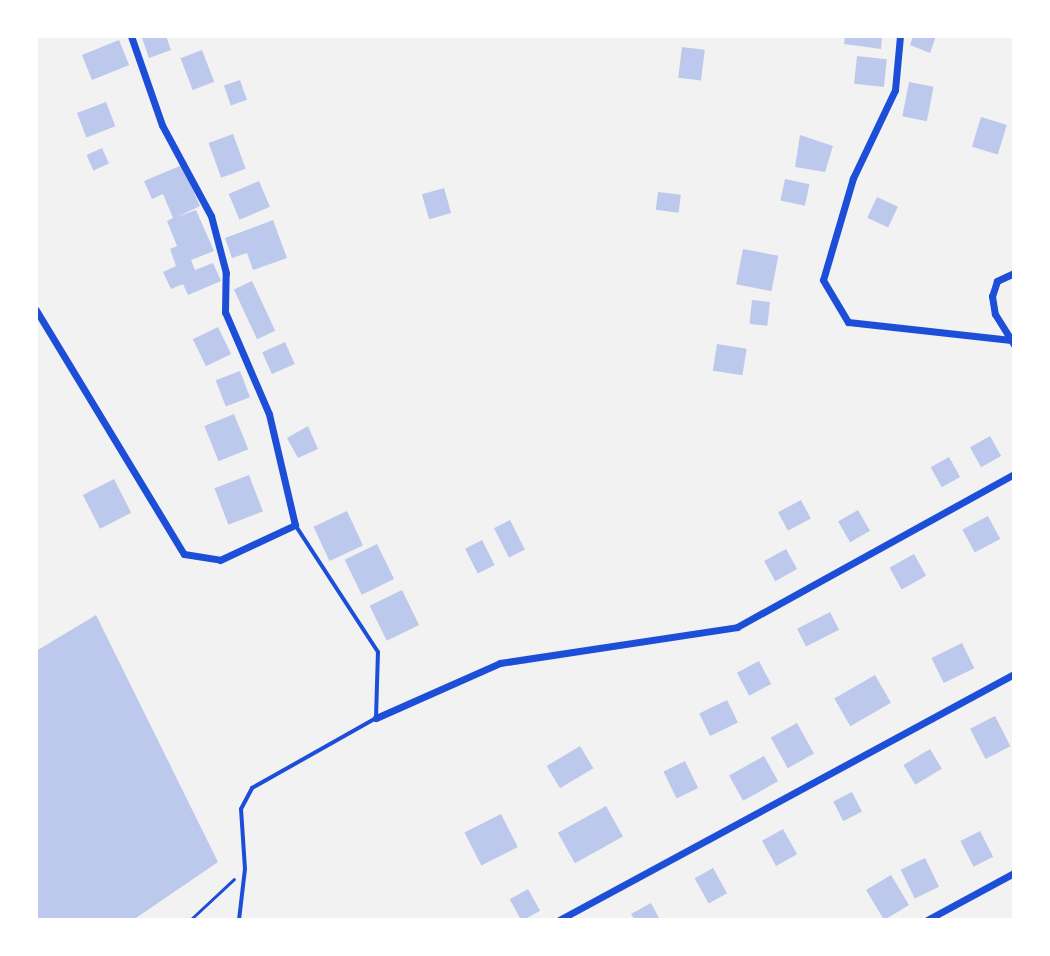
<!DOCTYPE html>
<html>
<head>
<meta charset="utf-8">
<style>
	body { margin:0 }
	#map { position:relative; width:1050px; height:956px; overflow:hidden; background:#f2f2f2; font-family:Spectral,serif }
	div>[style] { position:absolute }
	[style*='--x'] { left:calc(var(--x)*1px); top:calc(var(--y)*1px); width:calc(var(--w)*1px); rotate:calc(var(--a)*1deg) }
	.building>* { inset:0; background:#bdc9ec; transform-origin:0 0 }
	.path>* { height:3px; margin:-1.5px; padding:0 1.5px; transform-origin:1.5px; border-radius:1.5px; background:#1d4ed8 }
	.service>* { height:4px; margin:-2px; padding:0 2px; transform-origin:2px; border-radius:2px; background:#1d4ed8 }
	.minor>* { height:7px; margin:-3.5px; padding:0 3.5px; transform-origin:3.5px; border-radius:3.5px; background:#1d4ed8 }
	span { translate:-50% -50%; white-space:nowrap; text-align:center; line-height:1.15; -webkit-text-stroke:8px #fff; paint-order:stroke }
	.frame { position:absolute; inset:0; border:38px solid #fff; pointer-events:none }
</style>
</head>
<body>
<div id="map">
	<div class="building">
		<i style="clip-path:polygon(166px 36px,171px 50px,149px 58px,142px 38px)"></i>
		<i style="clip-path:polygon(845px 36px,882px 36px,881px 49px,844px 44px)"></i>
		<i style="clip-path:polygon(913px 36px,936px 36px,930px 53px,910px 45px)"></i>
		<i style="left:119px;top:40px;width:27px;height:40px;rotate:68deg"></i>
		<i style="left:682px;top:47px;width:23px;height:31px;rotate:7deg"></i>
		<i style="left:202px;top:50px;width:34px;height:23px;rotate:69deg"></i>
		<i style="left:857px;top:56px;width:30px;height:28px;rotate:6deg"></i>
		<i style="left:240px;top:80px;width:21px;height:17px;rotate:71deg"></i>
		<i style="left:909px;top:82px;width:25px;height:35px;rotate:11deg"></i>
		<i style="left:106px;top:102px;width:26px;height:31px;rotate:69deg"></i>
		<i style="left:981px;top:117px;width:27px;height:31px;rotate:17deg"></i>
		<i style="left:233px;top:134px;width:37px;height:26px;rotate:70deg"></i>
		<i style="clip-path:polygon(800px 135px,833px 146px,825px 172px,795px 167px)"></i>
		<i style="left:102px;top:148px;width:17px;height:17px;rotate:66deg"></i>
		<i style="clip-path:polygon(182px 165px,200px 206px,177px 217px,196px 210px,214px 251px,191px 260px,195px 270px,213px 263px,221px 281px,188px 295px,183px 284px,171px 289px,163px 272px,176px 266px,170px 249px,177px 246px,167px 221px,173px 218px,163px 194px,152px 199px,144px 181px)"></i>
		<i style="left:785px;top:179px;width:25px;height:22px;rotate:12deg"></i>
		<i style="left:259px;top:181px;width:28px;height:33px;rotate:67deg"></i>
		<i style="left:444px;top:188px;width:26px;height:23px;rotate:74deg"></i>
		<i style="left:658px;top:192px;width:23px;height:18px;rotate:7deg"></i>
		<i style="left:877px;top:197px;width:23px;height:23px;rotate:25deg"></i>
		<i style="clip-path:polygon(273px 220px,287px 258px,253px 270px,247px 253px,232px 258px,225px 238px)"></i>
		<i style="left:743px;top:249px;width:36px;height:36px;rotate:11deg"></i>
		<i style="left:252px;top:281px;width:55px;height:20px;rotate:65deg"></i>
		<i style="left:752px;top:300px;width:18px;height:24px;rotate:6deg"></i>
		<i style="left:218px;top:327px;width:30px;height:28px;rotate:64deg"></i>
		<i style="left:285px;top:342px;width:24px;height:25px;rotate:66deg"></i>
		<i style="left:717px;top:344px;width:30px;height:27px;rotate:9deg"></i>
		<i style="left:240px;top:371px;width:28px;height:26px;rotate:69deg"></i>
		<i style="left:234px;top:414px;width:38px;height:32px;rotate:68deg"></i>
		<i style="clip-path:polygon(308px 426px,318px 449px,298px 458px,287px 438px)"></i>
		<i style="left:990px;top:436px;width:23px;height:23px;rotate:61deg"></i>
		<i style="left:949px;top:457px;width:23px;height:21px;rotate:61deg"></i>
		<i style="left:249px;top:475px;width:39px;height:37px;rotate:69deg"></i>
		<i style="left:114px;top:479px;width:38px;height:35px;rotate:63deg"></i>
		<i style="left:801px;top:500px;width:21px;height:26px;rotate:62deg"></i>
		<i style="left:858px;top:510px;width:24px;height:23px;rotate:60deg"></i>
		<i style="left:347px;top:511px;width:38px;height:37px;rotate:65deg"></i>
		<i style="left:988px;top:516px;width:26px;height:29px;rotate:62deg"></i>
		<i style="left:510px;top:520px;width:33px;height:18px;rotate:63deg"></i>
		<i style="left:482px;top:540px;width:28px;height:19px;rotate:63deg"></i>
		<i style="left:377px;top:544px;width:39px;height:36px;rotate:64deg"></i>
		<i style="left:786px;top:549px;width:23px;height:25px;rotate:61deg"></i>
		<i style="left:914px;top:554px;width:25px;height:28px;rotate:61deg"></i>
		<i style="left:402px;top:590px;width:39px;height:36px;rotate:64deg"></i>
		<i style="left:830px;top:612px;width:20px;height:37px;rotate:63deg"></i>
		<i style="clip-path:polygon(96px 615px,218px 862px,133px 920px,36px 920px,36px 651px)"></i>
		<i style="left:962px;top:643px;width:28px;height:34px;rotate:64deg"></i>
		<i style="left:759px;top:661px;width:26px;height:25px;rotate:62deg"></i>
		<i style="left:875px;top:675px;width:32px;height:47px;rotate:60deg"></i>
		<i style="left:727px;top:700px;width:25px;height:31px;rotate:64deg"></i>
		<i style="left:995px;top:716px;width:34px;height:28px;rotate:63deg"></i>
		<i style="left:797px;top:723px;width:35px;height:30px;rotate:61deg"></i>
		<i style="left:580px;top:746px;width:26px;height:39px;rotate:59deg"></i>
		<i style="left:930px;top:749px;width:23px;height:31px;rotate:59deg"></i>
		<i style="left:764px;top:756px;width:29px;height:40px;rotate:61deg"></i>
		<i style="left:685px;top:761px;width:30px;height:24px;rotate:64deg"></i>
		<i style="left:852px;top:792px;width:22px;height:21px;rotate:63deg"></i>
		<i style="left:606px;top:806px;width:35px;height:55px;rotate:61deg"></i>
		<i style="left:501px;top:814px;width:37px;height:41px;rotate:63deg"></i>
		<i style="left:783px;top:829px;width:29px;height:24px;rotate:61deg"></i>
		<i style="left:980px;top:831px;width:29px;height:22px;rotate:63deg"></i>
		<i style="left:925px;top:858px;width:32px;height:27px;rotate:64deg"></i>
		<i style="left:713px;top:868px;width:29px;height:21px;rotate:61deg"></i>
		<i style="left:891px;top:875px;width:35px;height:29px;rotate:59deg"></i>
		<i style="left:528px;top:889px;width:25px;height:21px;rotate:61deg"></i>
		<i style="clip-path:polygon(651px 903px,660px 920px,635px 920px,631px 914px)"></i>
	</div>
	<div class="path">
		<i style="--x:190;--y:920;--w:60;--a:-43"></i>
	</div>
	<div class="service">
		<i style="--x:239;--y:920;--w:51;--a:-83.3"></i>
		<i style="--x:245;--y:869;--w:60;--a:-93.8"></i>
		<i style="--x:241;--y:809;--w:24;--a:-62"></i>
		<i style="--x:252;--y:788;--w:142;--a:-29.4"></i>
		<i style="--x:376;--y:718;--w:66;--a:-88.3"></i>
		<i style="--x:378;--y:652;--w:150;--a:-123.1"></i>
	</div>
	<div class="minor">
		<i style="--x:900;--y:36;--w:54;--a:95.3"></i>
		<i style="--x:895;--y:90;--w:98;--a:115.5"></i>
		<i style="--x:853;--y:178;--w:106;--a:106.4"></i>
		<i style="--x:823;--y:280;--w:49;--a:59.2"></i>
		<i style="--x:848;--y:322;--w:164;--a:6.3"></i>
		<i style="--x:1014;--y:273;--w:19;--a:155"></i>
		<i style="--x:997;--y:281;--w:16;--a:108"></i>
		<i style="--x:992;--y:296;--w:18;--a:81"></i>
		<i style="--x:995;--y:314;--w:36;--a:58"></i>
		<i style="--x:36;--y:310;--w:285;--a:58.8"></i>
		<i style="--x:184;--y:554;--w:36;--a:9"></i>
		<i style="--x:220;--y:560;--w:83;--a:-25"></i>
		<i style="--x:295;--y:525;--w:114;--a:-103.2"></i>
		<i style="--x:269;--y:414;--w:111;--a:-113.3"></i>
		<i style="--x:225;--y:312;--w:39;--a:-89"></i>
		<i style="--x:226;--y:273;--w:59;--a:-104.7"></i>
		<i style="--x:211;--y:216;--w:103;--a:-118.3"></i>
		<i style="--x:162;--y:125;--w:94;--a:-109.2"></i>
		<i style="--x:376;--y:718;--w:136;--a:-23.9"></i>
		<i style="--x:500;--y:663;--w:240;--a:-8.6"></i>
		<i style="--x:737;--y:627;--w:316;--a:-28.9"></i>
		<i style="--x:559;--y:920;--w:517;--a:-28.4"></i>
		<i style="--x:927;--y:920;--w:99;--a:-28.4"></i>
	</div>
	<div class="frame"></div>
</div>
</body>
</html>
